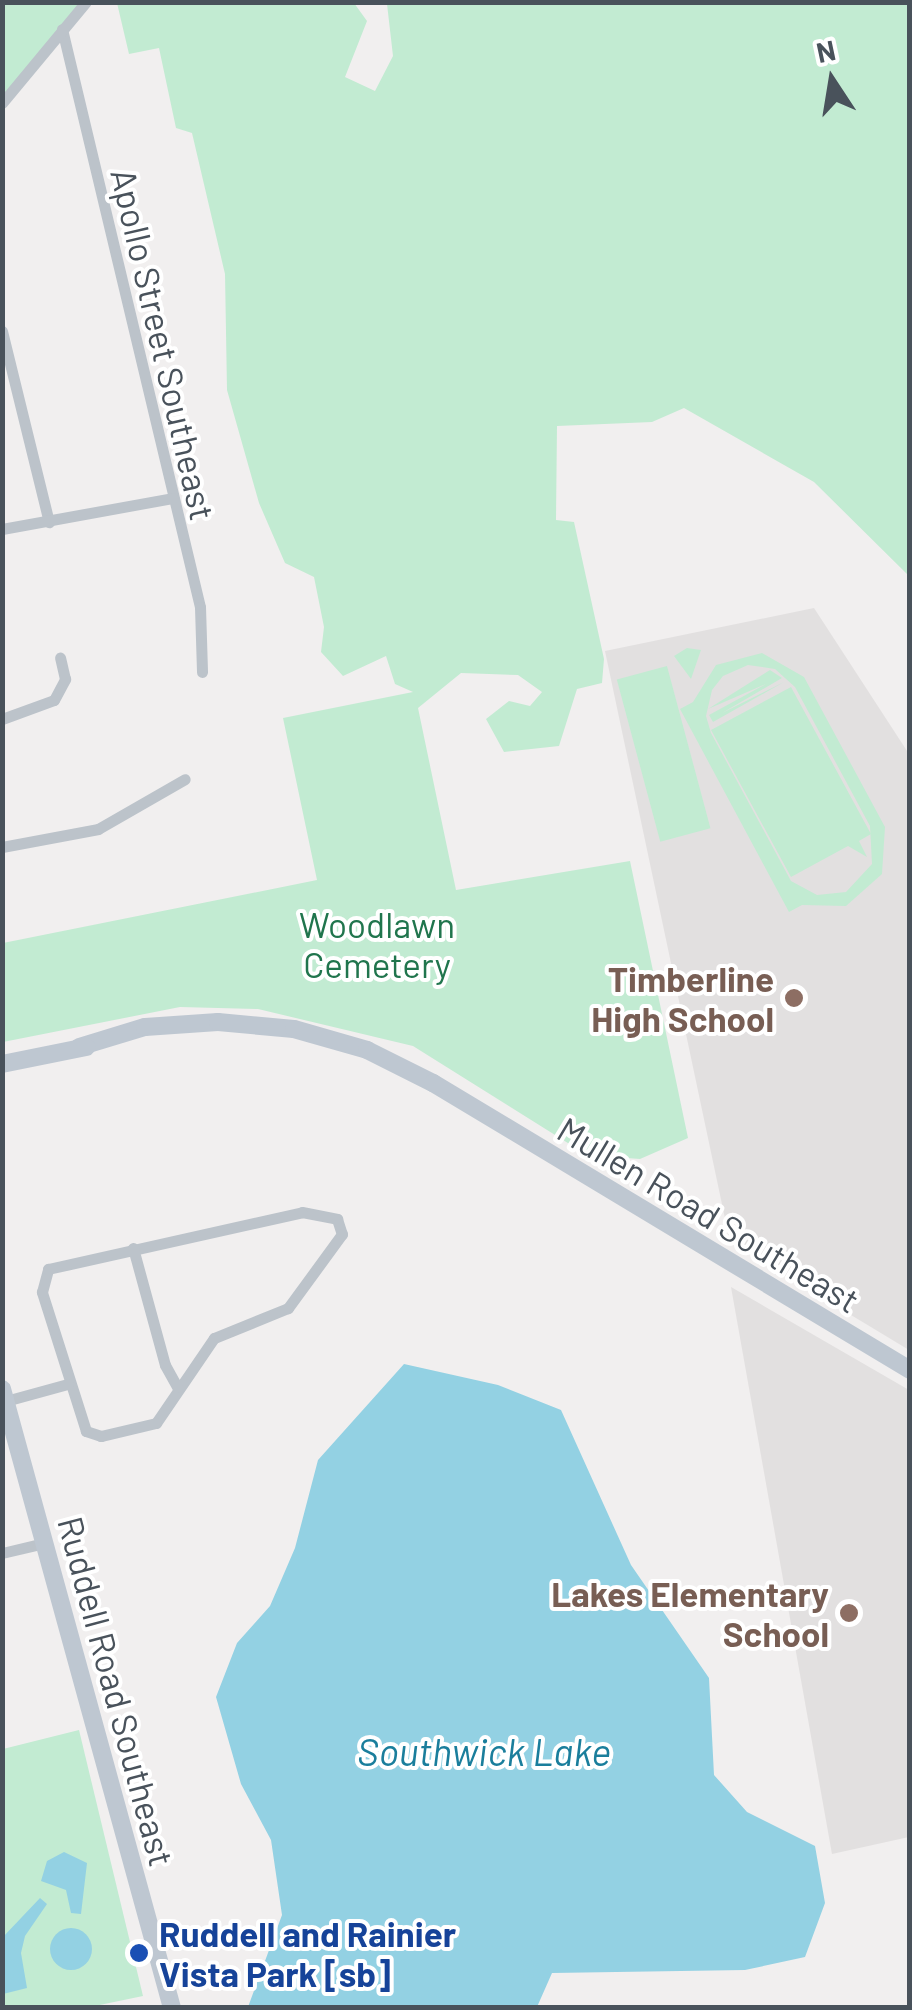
<!DOCTYPE html>
<html>
<head>
<meta charset="utf-8">
<style>
	body { margin:0 }
	#map { position:relative; width:912px; height:2010px; overflow:hidden; background:#f1efef; font-family:Barlow,sans-serif }
	div>[style] { position:absolute }
	[style*='--x'] { left:calc(var(--x)*1px); top:calc(var(--y)*1px); width:calc(var(--w)*1px); rotate:calc(var(--a)*1deg) }
	.education>* { inset:0; background:#e2e0e0 }
	.green>* { inset:0; background:#c2ebd2; transform-origin:0 0 }
	.water>* { inset:0; background:#93d1e3 }
	.round { border-radius:50% }
	.street>* { height:11px; margin:-5.5px; padding:0 5.5px; transform-origin:5.5px; border-radius:5.5px; background:#bcc3ca }
	.secondary>* { height:18px; margin:-9px; padding:0 9px; transform-origin:9px; border-radius:9px; background:#bec7d1 }
	.dots>* { width:28px; height:28px; translate:-50% -50%; box-sizing:border-box; border:5px solid #fff; border-radius:50% }
	span { translate:-50% -50%; white-space:nowrap; text-align:center; line-height:1.15; -webkit-text-stroke:8px #fff; paint-order:stroke }
	.street-label { font-size:35px; color:#49525b }
	.park-label { font-size:35px; color:#20754d }
	.education-label { font-size:35px; color:#785e54; font-weight:700 }
	.right { translate:-100% -50%; text-align:right }
	.transit-label { font-size:35px; color:#164399; font-weight:700 }
	.left { translate:0 -50%; text-align:left }
	.water-label { font-size:38px; color:#1a7e9c; font-style:italic }
	.frame { position:absolute; inset:0; border:5px solid #49525b; pointer-events:none }
	.north { position:absolute; left:782px; top:30px; width:100px; height:100px; -webkit-text-stroke:8px #fff; paint-order:stroke; rotate:348deg; font-size:28px; font-weight:700; line-height:40px; text-align:center; color:#49525b }
	.north::after { content:''; display:block; margin:auto; width:35px; height:45px; background:#49525b; clip-path:polygon(50% 0,100% 100%,50% 72%,0 100%) }
</style>
</head>
<body>
<div id="map">
	<div class="education">
		<i style="clip-path:polygon(814px 608px,909px 754px,909px 1350px,730px 1242px,605px 651px)"></i>
		<i style="clip-path:polygon(731px 1287px,909px 1390px,909px 1837px,832px 1854px)"></i>
	</div>
	<div class="green">
		<i style="clip-path:polygon(2px 3px,94px 3px,69px 20px,2px 103px)"></i>
		<i style="clip-path:polygon(117px 3px,354px 3px,367px 21px,345px 77px,375px 91px,393px 56px,387px 4px,909px 3px,909px 576px,814px 482px,684px 408px,652px 422px,557px 426px,556px 520px,574px 522px,604px 659px,602px 683px,577px 689px,559px 746px,504px 752px,486px 719px,509px 701px,530px 706px,542px 692px,518px 675px,461px 673px,418px 708px,456px 890px,630px 861px,688px 1138px,640px 1159px,587px 1155px,413px 1046px,258px 1009px,180px 1007px,3px 1042px,3px 943px,317px 880px,283px 718px,413px 692px,395px 684px,386px 656px,343px 676px,321px 652px,324px 627px,314px 577px,285px 563px,259px 503px,227px 390px,225px 274px,192px 133px,176px 128px,159px 48px,129px 54px)"></i>
		<i style="clip-path:polygon(687px 648px,701px 650px,691px 679px,674px 656px)"></i>
		<i style="clip-path:polygon(evenodd,762px 653px,804px 677px,885px 827px,882px 874px,846px 906px,802px 905px,789px 912px,680px 709px,693px 702px,716px 665px,762px 653px,748px 665px,775px 669px,795px 687px,870px 826px,872px 864px,846px 892px,817px 895px,791px 881px,711px 733px,706px 716px,712px 690px,723px 676px,748px 665px)"></i>
		<i style="left:667px;top:666px;width:168px;height:52px;rotate:75deg"></i>
		<i style="clip-path:polygon(770px 670px,782px 678px,722px 713px,784px 682px,713px 722px,709px 715px,766px 684px,708px 709px)"></i>
		<i style="clip-path:polygon(791px 687px,871px 834px,859px 841px,867px 857px,848px 846px,791px 877px,711px 730px)"></i>
		<i style="clip-path:polygon(79px 1730px,143px 1996px,90px 2007px,3px 2008px,3px 1749px)"></i>
	</div>
	<div class="water">
		<i style="clip-path:polygon(404px 1364px,498px 1385px,561px 1410px,631px 1565px,709px 1678px,714px 1775px,747px 1812px,815px 1846px,825px 1903px,805px 1957px,745px 1970px,552px 1973px,537px 2007px,248px 2007px,282px 1915px,271px 1840px,241px 1784px,216px 1697px,237px 1643px,270px 1606px,295px 1548px,318px 1460px)"></i>
		<i style="clip-path:polygon(64px 1852px,87px 1863px,81px 1914px,71px 1913px,66px 1890px,41px 1881px,47px 1861px)"></i>
		<i style="clip-path:polygon(40px 1898px,47px 1904px,25px 1936px,21px 1953px,27px 1988px,3px 1994px,3px 1937px)"></i>
		<i class="round" style="left:50px;top:1928px;width:42px;height:42px"></i>
	</div>
	<div class="street">
		<i style="--x:62;--y:29;--w:594;--a:76.57"></i>
		<i style="--x:200;--y:607;--w:65;--a:88.2"></i>
		<i style="--x:2;--y:103;--w:131;--a:-50.3"></i>
		<i style="--x:2;--y:331;--w:197;--a:76.2"></i>
		<i style="--x:2;--y:529;--w:173;--a:-10.3"></i>
		<i style="--x:2;--y:719;--w:55;--a:-20.1"></i>
		<i style="--x:54;--y:700;--w:24;--a:-62"></i>
		<i style="--x:65;--y:679;--w:22;--a:-103"></i>
		<i style="--x:2;--y:847;--w:98;--a:-10.6"></i>
		<i style="--x:98;--y:829;--w:100;--a:-29.9"></i>
		<i style="--x:302;--y:1212;--w:36;--a:11"></i>
		<i style="--x:337;--y:1219;--w:16;--a:72"></i>
		<i style="--x:342;--y:1234;--w:92;--a:126.1"></i>
		<i style="--x:288;--y:1308;--w:80;--a:157.9"></i>
		<i style="--x:214;--y:1338;--w:103;--a:124.3"></i>
		<i style="--x:156;--y:1423;--w:57;--a:166.7"></i>
		<i style="--x:101;--y:1436;--w:16;--a:-162"></i>
		<i style="--x:86;--y:1431;--w:146;--a:-107.6"></i>
		<i style="--x:42;--y:1292;--w:24;--a:-75"></i>
		<i style="--x:48;--y:1269;--w:260;--a:-12.6"></i>
		<i style="--x:133;--y:1248;--w:121;--a:74.7"></i>
		<i style="--x:165;--y:1365;--w:25;--a:61"></i>
		<i style="--x:2;--y:1402;--w:68;--a:-15.3"></i>
		<i style="--x:2;--y:1553;--w:43;--a:-13.4"></i>
	</div>
	<div class="secondary">
		<i style="--x:79;--y:1047;--w:69;--a:-16.9"></i>
		<i style="--x:145;--y:1027;--w:73;--a:-3.9"></i>
		<i style="--x:218;--y:1022;--w:76;--a:5.3"></i>
		<i style="--x:294;--y:1029;--w:76;--a:16"></i>
		<i style="--x:367;--y:1050;--w:74;--a:26.6"></i>
		<i style="--x:433;--y:1083;--w:557;--a:31.03"></i>
		<i style="--x:2;--y:1064;--w:86;--a:-11.4"></i>
		<i style="--x:2;--y:1389;--w:642;--a:74.64"></i>
	</div>
	<div class="dots">
		<i style="left:794px;top:998px;background:#8d6e63"></i>
		<i style="left:849px;top:1613px;background:#8d6e63"></i>
		<i style="left:139px;top:1953px;background:#1a4fb4"></i>
	</div>
	<div class="street-label">
		<span style="left:164px;top:344px;rotate:77deg">Apollo Street Southeast</span>
		<span style="left:709px;top:1214px;rotate:31deg">Mullen Road Southeast</span>
		<span style="left:117px;top:1691px;rotate:75deg">Ruddell Road Southeast</span>
	</div>
	<div class="park-label">
		<span style="left:377px;top:944px">Woodlawn<br>Cemetery</span>
	</div>
	<div class="education-label">
		<span class="right" style="left:774px;top:998px">Timberline<br>High School</span>
		<span class="right" style="left:829px;top:1613px">Lakes Elementary<br>School</span>
	</div>
	<div class="transit-label">
		<span class="left" style="left:159px;top:1953px">Ruddell and Rainier<br>Vista Park [sb]</span>
	</div>
	<div class="water-label">
		<span style="left:484px;top:1752px">Southwick Lake</span>
	</div>
	<div class="frame"></div>
	<div class="north">N</div>
</div>
</body>
</html>
